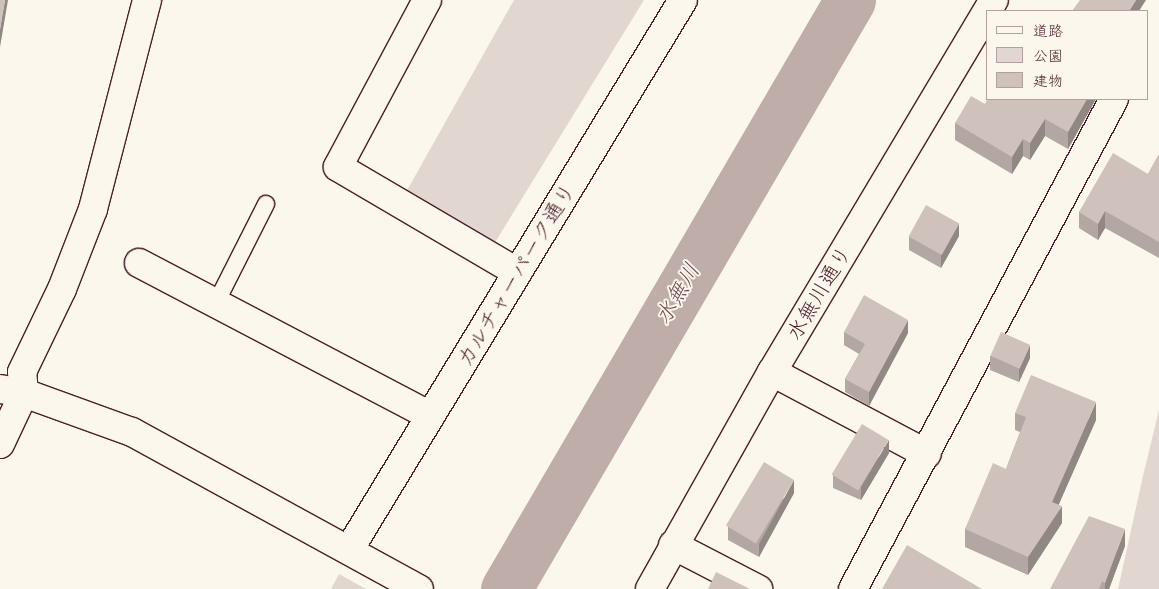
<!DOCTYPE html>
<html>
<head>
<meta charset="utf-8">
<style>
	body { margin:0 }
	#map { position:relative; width:1159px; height:589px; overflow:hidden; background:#fbf7ec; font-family:Caveat,"Klee One",sans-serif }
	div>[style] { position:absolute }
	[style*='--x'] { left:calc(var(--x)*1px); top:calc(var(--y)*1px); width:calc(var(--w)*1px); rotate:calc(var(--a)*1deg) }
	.green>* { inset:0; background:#e2d7d0 }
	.river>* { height:51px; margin:-25.5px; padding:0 25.5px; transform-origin:25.5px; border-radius:25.5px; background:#bfadaa }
	.roads { filter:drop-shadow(1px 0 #4a1f2b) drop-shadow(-1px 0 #4a1f2b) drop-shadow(0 1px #4a1f2b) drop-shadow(0 -1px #4a1f2b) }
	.lane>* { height:16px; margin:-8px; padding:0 8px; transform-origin:8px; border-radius:8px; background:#fbf7ec }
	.street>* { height:28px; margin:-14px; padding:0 14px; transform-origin:14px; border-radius:14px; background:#fbf7ec }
	.secondary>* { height:28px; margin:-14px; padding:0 14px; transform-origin:14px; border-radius:14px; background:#fbf7ec }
	.wall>* { inset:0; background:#b2a7a2 }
	.shaded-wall>* { inset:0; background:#918884 }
	.building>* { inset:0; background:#cfc2bc; transform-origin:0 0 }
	span { translate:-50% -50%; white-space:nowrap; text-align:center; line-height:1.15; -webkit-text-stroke:4px #fbf7ec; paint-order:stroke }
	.street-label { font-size:21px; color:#4a1f2b }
	.water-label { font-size:22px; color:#6d4a51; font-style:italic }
	.legend { position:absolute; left:986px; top:10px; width:162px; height:90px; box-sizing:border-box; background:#fbf7ec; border:1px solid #b4a19f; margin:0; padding:6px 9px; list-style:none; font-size:15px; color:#4a1f2b }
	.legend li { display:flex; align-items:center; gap:10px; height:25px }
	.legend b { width:25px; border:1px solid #b4a19f }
</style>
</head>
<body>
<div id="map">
	<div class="green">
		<i style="clip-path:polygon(514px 0,644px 0,494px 244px,405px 194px)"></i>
		<i style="clip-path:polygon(1159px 410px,1159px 589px,1118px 589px,1143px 476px)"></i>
		<i style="clip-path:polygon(339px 574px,366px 589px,331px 589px)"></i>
	</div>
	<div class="river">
		<i style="--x:506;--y:589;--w:682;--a:-59.71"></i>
	</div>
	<div class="roads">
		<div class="lane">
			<i style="--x:216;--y:303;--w:111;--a:-63.2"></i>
		</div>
		<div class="street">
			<i style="--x:427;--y:0;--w:189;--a:118.1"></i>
			<i style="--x:338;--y:167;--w:208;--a:30.4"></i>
			<i style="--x:139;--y:263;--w:329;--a:27.7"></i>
			<i style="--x:772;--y:372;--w:175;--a:27.9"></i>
			<i style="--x:0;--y:444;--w:56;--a:-64.8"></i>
			<i style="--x:24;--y:393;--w:21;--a:-95"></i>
			<i style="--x:22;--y:372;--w:92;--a:-64.3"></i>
			<i style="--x:62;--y:289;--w:86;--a:-68.8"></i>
			<i style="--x:93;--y:209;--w:216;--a:-75.5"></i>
			<i style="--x:673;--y:545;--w:96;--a:27.4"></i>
			<i style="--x:853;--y:589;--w:555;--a:-61.96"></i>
		</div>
		<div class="secondary">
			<i style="--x:0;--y:389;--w:24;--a:9"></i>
			<i style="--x:24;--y:393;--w:115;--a:19.9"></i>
			<i style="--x:132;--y:432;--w:327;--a:28.7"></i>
			<i style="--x:349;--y:550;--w:643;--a:-58.73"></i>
			<i style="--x:650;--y:589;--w:249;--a:-60.7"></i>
			<i style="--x:772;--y:372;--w:433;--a:-59.2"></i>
		</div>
	</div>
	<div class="wall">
		<i style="clip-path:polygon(988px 99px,1096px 99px,1068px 149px,1045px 136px,1030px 160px,1023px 156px,1012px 174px,955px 140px,955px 123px,985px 104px)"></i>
		<i style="clip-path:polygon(1159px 154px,1159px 258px,1105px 228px,1098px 240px,1079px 228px,1079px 212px,1148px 174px)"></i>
		<i style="clip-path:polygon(959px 236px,941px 268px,909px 250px,909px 237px)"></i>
		<i style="clip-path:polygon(844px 332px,908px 333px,869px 406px,845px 392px,845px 379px,859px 354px,844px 345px)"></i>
		<i style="clip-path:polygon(990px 356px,1030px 358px,1019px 382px,990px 370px)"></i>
		<i style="clip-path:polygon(1015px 413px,1096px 420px,1058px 505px,1062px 523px,1028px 575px,965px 547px,965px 529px,1006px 469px,1020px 432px,1015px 430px)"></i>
		<i style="clip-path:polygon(889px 453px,861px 500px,833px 488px,833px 475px)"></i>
		<i style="clip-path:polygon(794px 493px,759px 557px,728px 540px,728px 527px)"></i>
		<i style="clip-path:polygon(1125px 546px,1109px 589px,1050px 589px)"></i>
	</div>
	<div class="shaded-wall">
		<i style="clip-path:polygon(5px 0,8px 0,0 47px,0 29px)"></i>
		<i style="clip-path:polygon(1136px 0,1146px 0,1139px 11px,1129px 11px)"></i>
		<i style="clip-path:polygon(1087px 99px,1096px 99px,1068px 149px,1068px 132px)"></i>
		<i style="clip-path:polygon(1045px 119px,1045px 136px,1030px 160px,1030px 143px)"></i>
		<i style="clip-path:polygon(1023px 139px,1023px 156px,1012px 174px,1012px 157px)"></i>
		<i style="clip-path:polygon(1105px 211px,1105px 228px,1098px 240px,1098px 224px)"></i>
		<i style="clip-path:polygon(959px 223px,959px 236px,941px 268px,941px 254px)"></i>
		<i style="clip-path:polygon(908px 320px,908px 333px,869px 406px,869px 392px)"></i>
		<i style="clip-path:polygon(1030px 345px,1030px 358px,1019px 382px,1019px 369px)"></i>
		<i style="clip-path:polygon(1096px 402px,1096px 420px,1052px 520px,1052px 502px)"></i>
		<i style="clip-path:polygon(889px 440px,889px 453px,861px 500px,861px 487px)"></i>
		<i style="clip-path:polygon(794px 480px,794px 493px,759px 557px,759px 544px)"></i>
		<i style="clip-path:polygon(1062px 506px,1062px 523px,1028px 575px,1028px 557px)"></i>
		<i style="clip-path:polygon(1125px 529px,1125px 546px,1109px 589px,1105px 589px,1105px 583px)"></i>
	</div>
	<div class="building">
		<i style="clip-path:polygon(0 0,5px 0,0 29px)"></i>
		<i style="clip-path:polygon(1080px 0,1136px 0,1129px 11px,1072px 11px)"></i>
		<i style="clip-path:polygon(971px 96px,985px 104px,988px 99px,1087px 99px,1068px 132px,1045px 119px,1030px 143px,1023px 139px,1012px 157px,955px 123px)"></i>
		<i style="clip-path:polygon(1113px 153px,1148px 174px,1159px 154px,1159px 242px,1105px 211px,1098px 224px,1079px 212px)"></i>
		<i style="left:926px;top:205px;width:38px;height:36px;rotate:29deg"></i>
		<i style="clip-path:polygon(864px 295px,908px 320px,869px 392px,845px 379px,865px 344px,844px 332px)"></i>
		<i style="left:1001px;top:332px;width:32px;height:26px;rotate:24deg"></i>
		<i style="clip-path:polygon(1031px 375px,1096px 402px,1052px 502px,1062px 506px,1028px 557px,965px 529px,993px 463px,1006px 469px,1026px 417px,1015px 413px)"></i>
		<i style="left:862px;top:424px;width:31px;height:59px;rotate:31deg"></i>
		<i style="left:764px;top:462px;width:35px;height:74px;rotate:31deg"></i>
		<i style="clip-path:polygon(1089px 516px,1125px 529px,1105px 583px,1102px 581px,1099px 589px,1050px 589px)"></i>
		<i style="clip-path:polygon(907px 545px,982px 589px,882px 589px)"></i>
		<i style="clip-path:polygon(716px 572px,750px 589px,708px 589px)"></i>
	</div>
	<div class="street-label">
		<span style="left:516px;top:275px;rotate:-59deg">カルチャーパーク通り</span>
		<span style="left:819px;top:293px;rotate:-59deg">水無川通り</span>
	</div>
	<div class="water-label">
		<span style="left:678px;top:294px;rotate:-60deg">水無川</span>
	</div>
	<ul class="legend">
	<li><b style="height:6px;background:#fbf7ec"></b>道路</li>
	<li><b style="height:14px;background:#e2d7d0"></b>公園</li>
	<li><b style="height:14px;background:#cfc2bc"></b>建物</li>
	</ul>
</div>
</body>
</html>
